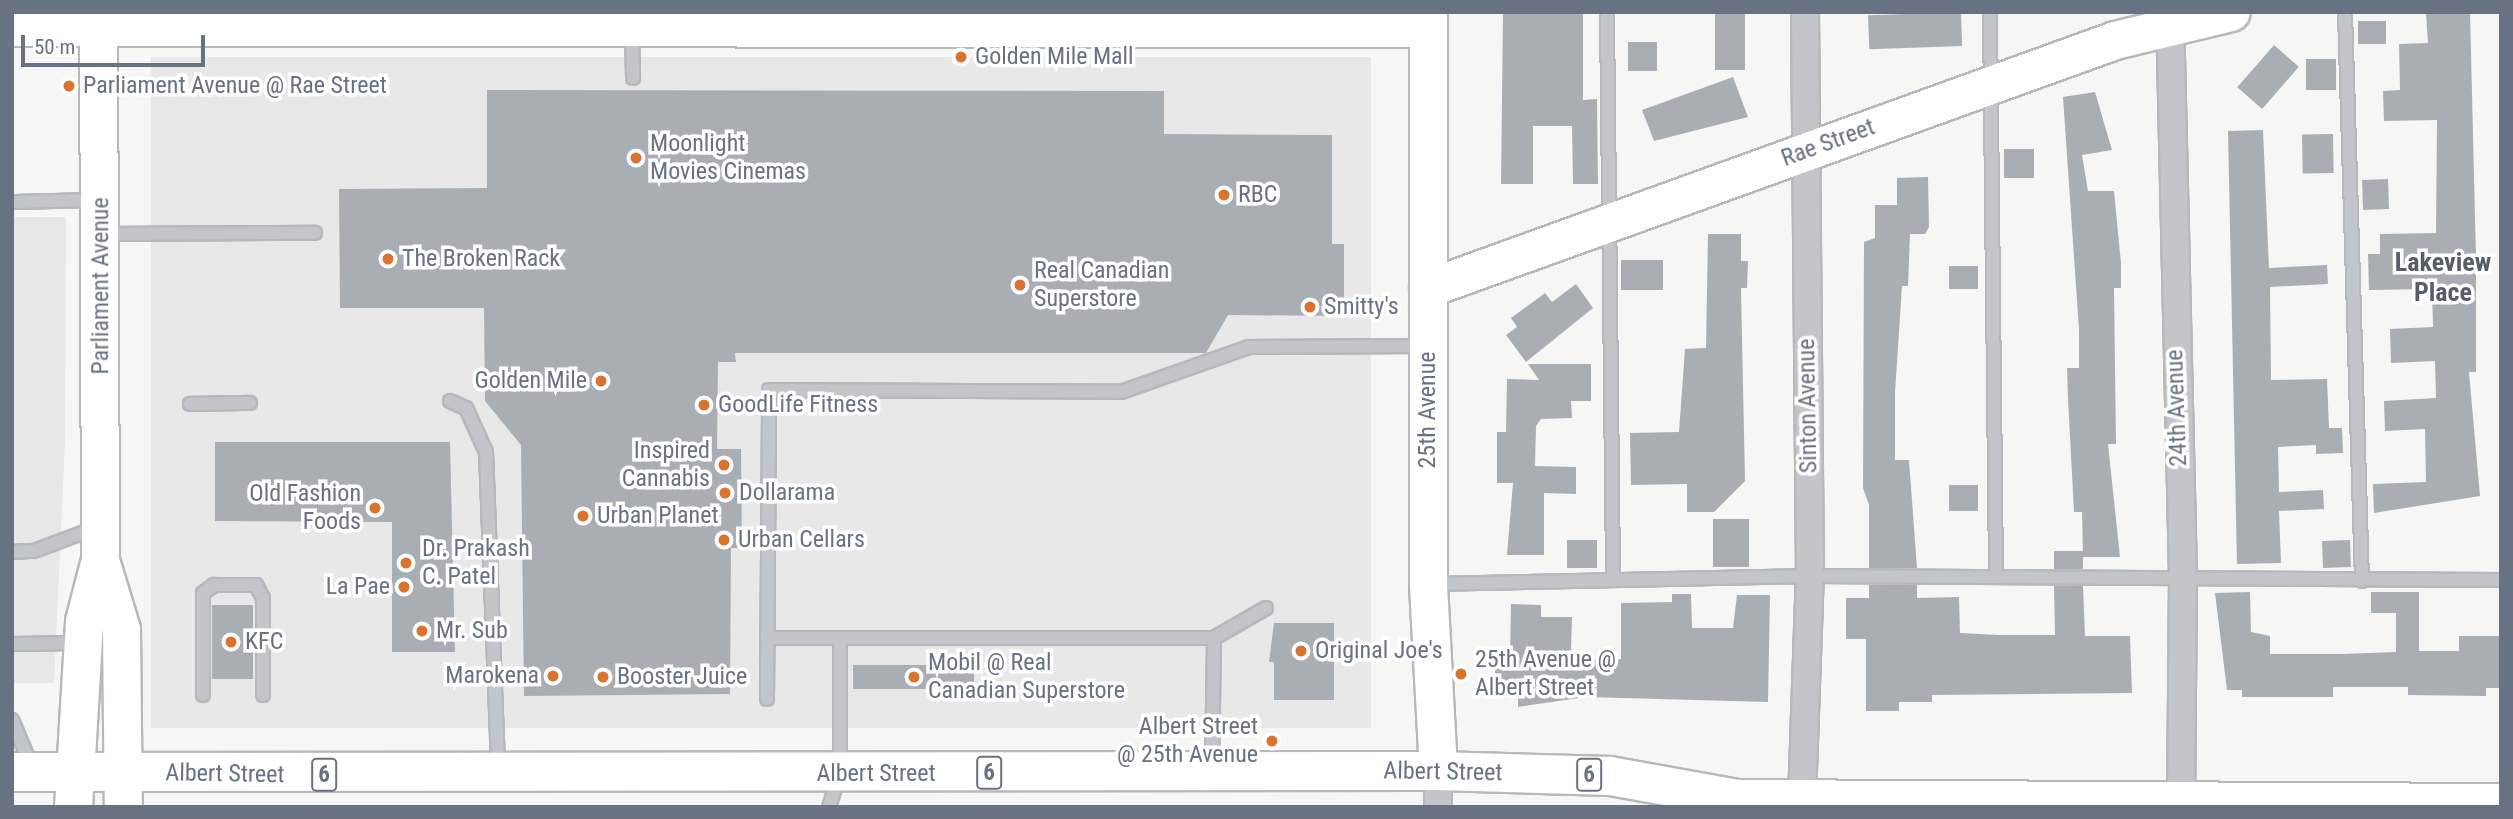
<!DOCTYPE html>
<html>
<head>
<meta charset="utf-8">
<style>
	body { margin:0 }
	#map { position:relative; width:2513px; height:819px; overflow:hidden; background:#f6f7f4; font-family:"Roboto Condensed",sans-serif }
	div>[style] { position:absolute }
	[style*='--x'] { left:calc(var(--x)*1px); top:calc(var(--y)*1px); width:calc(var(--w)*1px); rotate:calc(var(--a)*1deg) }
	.built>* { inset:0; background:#e7e8e7; transform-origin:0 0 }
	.building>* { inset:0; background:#a9aeb5; transform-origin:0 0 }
	.roads { filter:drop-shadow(2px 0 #b5b8bd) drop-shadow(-2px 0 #b5b8bd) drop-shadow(0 2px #b5b8bd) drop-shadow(0 -2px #b5b8bd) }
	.lane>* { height:12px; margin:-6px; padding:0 6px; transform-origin:6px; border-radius:6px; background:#c2c5c9 }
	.street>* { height:26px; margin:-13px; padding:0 13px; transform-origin:13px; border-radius:13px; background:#c2c5c9 }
	.secondary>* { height:37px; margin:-18.5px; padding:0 18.5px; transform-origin:18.5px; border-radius:18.5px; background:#fff }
	.primary>* { height:38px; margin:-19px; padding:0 19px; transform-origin:19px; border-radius:19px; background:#fff }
	.dots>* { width:19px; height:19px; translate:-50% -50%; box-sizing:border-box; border:4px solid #fff; border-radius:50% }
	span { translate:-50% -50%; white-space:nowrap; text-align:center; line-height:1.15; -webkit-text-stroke:7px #fff; paint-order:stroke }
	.shield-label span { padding:2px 5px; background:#fff; border:2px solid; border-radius:5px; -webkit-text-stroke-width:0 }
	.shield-label { font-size:23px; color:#677283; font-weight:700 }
	.poi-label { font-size:24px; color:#677283 }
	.left { translate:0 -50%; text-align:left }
	.right { translate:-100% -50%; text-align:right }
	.street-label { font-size:24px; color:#677283 }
	.neighbourhood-label { font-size:26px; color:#555d69; font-weight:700 }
	.frame { position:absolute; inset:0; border:14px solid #677283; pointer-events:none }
	.scale { position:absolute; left:21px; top:35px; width:184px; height:32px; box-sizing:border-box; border:4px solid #677283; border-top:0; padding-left:9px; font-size:21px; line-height:24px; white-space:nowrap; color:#677283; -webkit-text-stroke:5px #fff; paint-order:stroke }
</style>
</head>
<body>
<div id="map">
	<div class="built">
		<i style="left:1371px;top:57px;width:671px;height:1220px;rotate:90deg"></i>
		<i style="clip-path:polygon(12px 217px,66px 217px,65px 442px,54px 683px,12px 683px)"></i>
	</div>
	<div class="building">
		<i style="clip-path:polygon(1503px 12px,1583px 12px,1583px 100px,1597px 99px,1598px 184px,1573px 184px,1572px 126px,1533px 126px,1533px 184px,1501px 184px)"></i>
		<i style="left:1715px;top:12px;width:30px;height:58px"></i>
		<i style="left:1961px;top:12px;width:34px;height:93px;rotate:88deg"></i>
		<i style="clip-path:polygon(2470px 12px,2476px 257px,2476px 372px,2469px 372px,2480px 496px,2374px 513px,2373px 484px,2426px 482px,2425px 429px,2385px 431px,2384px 401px,2436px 398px,2435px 361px,2391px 363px,2390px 329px,2433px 327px,2432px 289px,2369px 290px,2368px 254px,2380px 254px,2380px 234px,2436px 233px,2437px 120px,2384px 121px,2383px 91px,2400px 90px,2399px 44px,2428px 43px,2426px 14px)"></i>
		<i style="left:2358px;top:21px;width:28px;height:23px"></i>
		<i style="left:1628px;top:42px;width:29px;height:29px"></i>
		<i style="left:2274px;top:45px;width:33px;height:56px;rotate:41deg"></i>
		<i style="left:2336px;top:59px;width:31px;height:30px;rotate:90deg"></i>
		<i style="clip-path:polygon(1733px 77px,1748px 117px,1654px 141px,1642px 110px)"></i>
		<i style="clip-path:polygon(487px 90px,1164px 91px,1164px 134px,1332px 135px,1332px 244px,1344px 244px,1344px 316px,1228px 315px,1206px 353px,735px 353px,736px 362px,718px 362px,717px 449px,741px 449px,742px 548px,731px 548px,730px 694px,524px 696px,521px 445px,485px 401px,484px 308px,340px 308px,339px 189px,487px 188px)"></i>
		<i style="clip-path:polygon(2095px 92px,2112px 150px,2082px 155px,2088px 191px,2114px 191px,2121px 263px,2121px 288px,2114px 288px,2116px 444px,2108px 444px,2120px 557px,2083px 557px,2082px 512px,2074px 512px,2068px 399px,2067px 368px,2079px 368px,2079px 330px,2063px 97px)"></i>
		<i style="clip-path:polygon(2263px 130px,2269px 268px,2327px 265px,2328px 284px,2270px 287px,2271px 380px,2327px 379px,2329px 428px,2342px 428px,2343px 453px,2316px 454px,2316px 445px,2278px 447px,2279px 492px,2323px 490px,2324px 509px,2279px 511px,2281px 563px,2237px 564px,2228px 131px)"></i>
		<i style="left:2333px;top:134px;width:39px;height:31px;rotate:89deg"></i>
		<i style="left:2004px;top:149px;width:30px;height:29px"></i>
		<i style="clip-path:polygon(1928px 177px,1929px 227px,1925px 234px,1910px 234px,1908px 286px,1902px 286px,1895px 393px,1895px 460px,1909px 460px,1917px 568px,1869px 568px,1869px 505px,1863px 488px,1864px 242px,1875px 238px,1875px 205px,1897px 205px,1897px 178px)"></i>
		<i style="left:2388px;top:179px;width:30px;height:26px;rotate:88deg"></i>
		<i style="clip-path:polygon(1708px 234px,1741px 234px,1741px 261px,1748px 261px,1747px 288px,1741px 288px,1745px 481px,1714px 512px,1687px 512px,1687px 484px,1631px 485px,1630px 433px,1679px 432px,1685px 349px,1706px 348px)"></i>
		<i style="left:1621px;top:260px;width:42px;height:30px"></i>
		<i style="left:1949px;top:266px;width:29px;height:23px"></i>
		<i style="clip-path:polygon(1576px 284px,1593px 308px,1526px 362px,1506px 335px,1517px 327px,1511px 318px,1545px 293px,1552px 302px)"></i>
		<i style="clip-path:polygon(1528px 364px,1591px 364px,1591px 401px,1571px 401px,1572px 418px,1541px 419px,1536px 426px,1535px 466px,1576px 467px,1576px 494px,1544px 493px,1544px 555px,1507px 555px,1513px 483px,1497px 483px,1497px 432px,1506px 432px,1507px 379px,1539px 380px)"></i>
		<i style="clip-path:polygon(215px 442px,450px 442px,455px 652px,392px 652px,392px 522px,215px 521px)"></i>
		<i style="left:1949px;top:485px;width:29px;height:26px"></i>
		<i style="left:1713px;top:519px;width:36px;height:48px"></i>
		<i style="left:1567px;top:540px;width:30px;height:28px"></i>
		<i style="left:2350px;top:540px;width:27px;height:28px;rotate:88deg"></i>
		<i style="left:2083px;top:551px;width:18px;height:29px;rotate:90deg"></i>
		<i style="clip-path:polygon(1869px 585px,1917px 585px,1917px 598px,1959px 597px,1960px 633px,1999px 635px,2055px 635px,2054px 586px,2083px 586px,2085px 636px,2130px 636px,2132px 693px,1932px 695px,1932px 702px,1899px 702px,1899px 711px,1866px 711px,1866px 639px,1846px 639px,1846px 598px,1869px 598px)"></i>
		<i style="clip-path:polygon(2250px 592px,2251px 632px,2270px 636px,2270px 654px,2342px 654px,2396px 652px,2396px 613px,2371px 613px,2371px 592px,2419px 592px,2419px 651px,2459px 651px,2459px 636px,2501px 636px,2501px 688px,2486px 688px,2486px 696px,2408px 695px,2408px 687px,2333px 687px,2333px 697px,2242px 697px,2242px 690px,2227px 690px,2215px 593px)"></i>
		<i style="clip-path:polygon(1672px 594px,1691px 594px,1692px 628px,1733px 628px,1737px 595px,1770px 595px,1768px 702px,1586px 697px,1518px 707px,1518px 687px,1495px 687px,1495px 657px,1510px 657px,1511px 604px,1541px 605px,1541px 617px,1572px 617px,1571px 651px,1577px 651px,1577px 659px,1621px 659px,1621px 603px,1672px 602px)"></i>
		<i style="left:212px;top:605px;width:41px;height:74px"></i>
		<i style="clip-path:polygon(1274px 623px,1334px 623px,1334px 700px,1274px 700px,1274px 662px,1269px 662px)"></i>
		<i style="left:853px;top:665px;width:121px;height:24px"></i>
	</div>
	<div class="roads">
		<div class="lane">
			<i style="--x:1607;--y:12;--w:568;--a:89.39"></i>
			<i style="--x:1990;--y:12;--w:565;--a:89.39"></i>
			<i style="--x:2345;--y:12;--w:569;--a:88.29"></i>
			<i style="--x:632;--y:29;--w:49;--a:88.8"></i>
			<i style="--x:12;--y:202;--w:84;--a:-1.4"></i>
			<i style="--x:101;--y:234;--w:214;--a:-0.3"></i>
			<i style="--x:450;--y:401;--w:17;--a:24"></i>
			<i style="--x:466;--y:408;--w:48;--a:65.6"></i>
			<i style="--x:486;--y:452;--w:315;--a:87.8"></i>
			<i style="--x:190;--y:404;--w:60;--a:-1"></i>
			<i style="--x:12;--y:552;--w:22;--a:-3"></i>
			<i style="--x:34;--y:551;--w:65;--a:-20.7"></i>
			<i style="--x:1432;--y:584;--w:378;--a:-1.2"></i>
			<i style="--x:1810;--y:576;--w:691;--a:0.33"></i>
			<i style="--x:767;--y:638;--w:447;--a:0"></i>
			<i style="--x:12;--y:644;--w:66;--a:-0.9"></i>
			<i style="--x:203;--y:695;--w:102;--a:-90"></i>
			<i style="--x:203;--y:593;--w:14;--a:-36"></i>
			<i style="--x:214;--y:585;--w:42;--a:0"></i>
			<i style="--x:256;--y:585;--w:15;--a:62"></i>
			<i style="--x:263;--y:598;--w:97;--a:90"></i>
			<i style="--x:767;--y:699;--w:309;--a:-89.6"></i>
			<i style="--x:769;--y:390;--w:352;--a:0.3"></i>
			<i style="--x:1121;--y:392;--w:136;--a:-19.4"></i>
			<i style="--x:1249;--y:347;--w:175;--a:-0.3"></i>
			<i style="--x:12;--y:720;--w:49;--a:67.1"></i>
			<i style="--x:1212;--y:769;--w:131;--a:-89.1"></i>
			<i style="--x:1214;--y:638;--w:60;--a:-30"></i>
			<i style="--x:829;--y:807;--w:35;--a:-72"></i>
			<i style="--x:840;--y:774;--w:136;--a:-90"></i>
		</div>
		<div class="street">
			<i style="--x:2170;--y:12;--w:566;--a:88.68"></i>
			<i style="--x:2183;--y:578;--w:226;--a:90.5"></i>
			<i style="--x:1438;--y:771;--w:36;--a:90"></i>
			<i style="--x:1802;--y:800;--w:224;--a:-88"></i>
			<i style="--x:1810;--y:576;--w:564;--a:-90.51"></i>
		</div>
		<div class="secondary">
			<i style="--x:1428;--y:12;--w:573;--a:90"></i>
			<i style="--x:1428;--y:585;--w:186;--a:86.9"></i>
			<i style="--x:12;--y:27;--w:1416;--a:0.04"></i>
			<i style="--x:1428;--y:288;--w:730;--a:-19.85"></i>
			<i style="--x:2115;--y:40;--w:119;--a:-13.6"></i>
			<i style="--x:100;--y:560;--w:72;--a:73.1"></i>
			<i style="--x:121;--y:629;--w:178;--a:89.4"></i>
			<i style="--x:73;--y:807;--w:186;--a:-86.6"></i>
			<i style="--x:84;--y:621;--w:64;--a:-75.5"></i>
			<i style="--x:100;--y:559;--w:547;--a:-90.21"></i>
		</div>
		<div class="primary">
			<i style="--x:12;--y:772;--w:1426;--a:-0.04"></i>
			<i style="--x:1438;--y:771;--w:172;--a:1.7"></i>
			<i style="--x:1610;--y:776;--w:130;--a:10.2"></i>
			<i style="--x:1738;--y:799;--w:763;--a:0.3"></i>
		</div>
	</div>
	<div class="dots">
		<i style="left:961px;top:57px;background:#da7330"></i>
		<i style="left:69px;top:86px;background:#da7330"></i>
		<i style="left:636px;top:158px;background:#da7330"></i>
		<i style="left:1224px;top:195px;background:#da7330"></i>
		<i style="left:388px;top:259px;background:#da7330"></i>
		<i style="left:1020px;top:285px;background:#da7330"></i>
		<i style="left:1310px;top:307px;background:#da7330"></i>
		<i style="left:601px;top:381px;background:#da7330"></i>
		<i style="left:704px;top:405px;background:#da7330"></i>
		<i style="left:724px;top:465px;background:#da7330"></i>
		<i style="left:725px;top:493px;background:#da7330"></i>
		<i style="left:375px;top:508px;background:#da7330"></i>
		<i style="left:583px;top:516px;background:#da7330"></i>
		<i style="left:724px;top:540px;background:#da7330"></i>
		<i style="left:406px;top:563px;background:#da7330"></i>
		<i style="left:404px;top:587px;background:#da7330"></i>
		<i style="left:422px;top:631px;background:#da7330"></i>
		<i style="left:231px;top:642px;background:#da7330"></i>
		<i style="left:1301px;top:651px;background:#da7330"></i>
		<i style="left:1461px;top:674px;background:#da7330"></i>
		<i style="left:553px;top:676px;background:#da7330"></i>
		<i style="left:603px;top:677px;background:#da7330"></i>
		<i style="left:914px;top:677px;background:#da7330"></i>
		<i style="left:1272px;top:741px;background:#da7330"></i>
	</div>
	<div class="shield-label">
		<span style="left:989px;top:773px">6</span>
		<span style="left:324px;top:775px">6</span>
		<span style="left:1589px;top:775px">6</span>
	</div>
	<div class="poi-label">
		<span class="left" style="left:975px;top:57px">Golden Mile Mall</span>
		<span class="left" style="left:83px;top:86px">Parliament Avenue @ Rae Street</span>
		<span class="left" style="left:650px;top:158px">Moonlight<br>Movies Cinemas</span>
		<span class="left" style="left:1238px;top:195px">RBC</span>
		<span class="left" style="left:402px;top:259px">The Broken Rack</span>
		<span class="left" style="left:1034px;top:285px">Real Canadian<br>Superstore</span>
		<span class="left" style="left:1324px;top:307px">Smitty's</span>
		<span class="right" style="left:587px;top:381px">Golden Mile</span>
		<span class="left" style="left:718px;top:405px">GoodLife Fitness</span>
		<span class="right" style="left:710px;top:465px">Inspired<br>Cannabis</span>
		<span class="left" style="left:739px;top:493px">Dollarama</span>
		<span class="right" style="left:361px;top:508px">Old Fashion<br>Foods</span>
		<span class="left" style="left:597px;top:516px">Urban Planet</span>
		<span class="left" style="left:738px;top:540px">Urban Cellars</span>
		<span class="left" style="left:422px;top:563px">Dr. Prakash<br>C. Patel</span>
		<span class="right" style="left:390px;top:587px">La Pae</span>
		<span class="left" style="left:436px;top:631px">Mr. Sub</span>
		<span class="left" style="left:245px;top:642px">KFC</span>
		<span class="left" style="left:1315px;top:651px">Original Joe's</span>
		<span class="left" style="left:1475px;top:674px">25th Avenue @<br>Albert Street</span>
		<span class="left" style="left:928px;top:677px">Mobil @ Real<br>Canadian Superstore</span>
		<span class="right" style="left:539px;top:676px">Marokena</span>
		<span class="left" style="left:617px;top:677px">Booster Juice</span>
		<span class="right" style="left:1258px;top:741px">Albert Street<br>@ 25th Avenue</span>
	</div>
	<div class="street-label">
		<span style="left:1828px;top:143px;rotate:-20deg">Rae Street</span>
		<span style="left:101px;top:286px;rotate:-90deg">Parliament Avenue</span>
		<span style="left:1808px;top:406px;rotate:-91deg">Sinton Avenue</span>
		<span style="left:2177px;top:408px;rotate:-92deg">24th Avenue</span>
		<span style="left:1428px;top:410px;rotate:-90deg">25th Avenue</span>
		<span style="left:1443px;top:772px;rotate:1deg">Albert Street</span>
		<span style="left:225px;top:774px;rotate:1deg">Albert Street</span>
		<span style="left:876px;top:774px">Albert Street</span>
	</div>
	<div class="neighbourhood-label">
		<span style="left:2443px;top:278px">Lakeview<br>Place</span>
	</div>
	<div class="frame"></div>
	<div class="scale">50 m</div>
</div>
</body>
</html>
